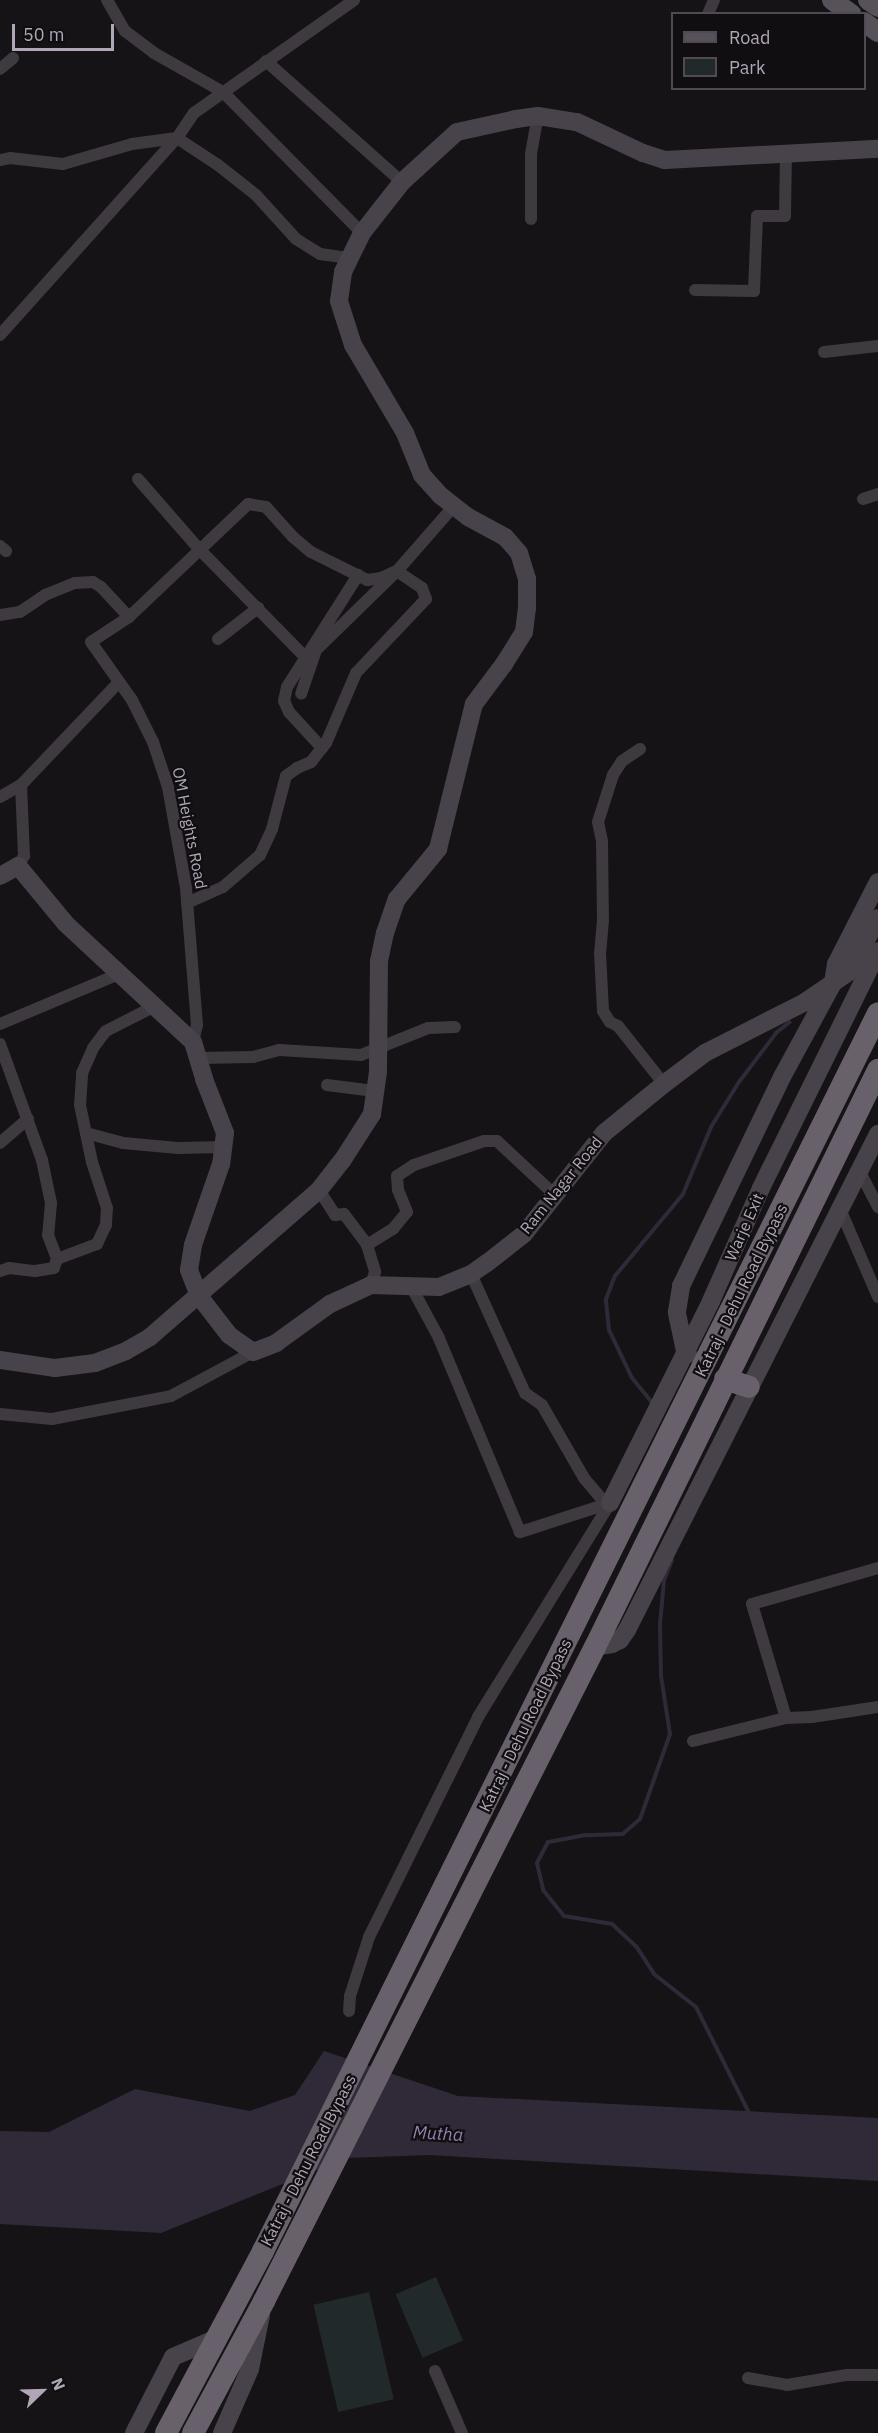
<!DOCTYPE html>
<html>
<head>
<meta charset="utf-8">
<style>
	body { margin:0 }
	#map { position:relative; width:878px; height:2433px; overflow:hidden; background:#151315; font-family:"IBM Plex Sans",sans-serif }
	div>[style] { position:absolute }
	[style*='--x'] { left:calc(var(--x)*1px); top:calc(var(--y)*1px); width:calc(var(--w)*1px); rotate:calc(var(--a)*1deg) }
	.green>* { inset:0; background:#22292a; transform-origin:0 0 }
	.water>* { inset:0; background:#302a38 }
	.stream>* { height:4px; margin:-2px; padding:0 2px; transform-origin:2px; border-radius:2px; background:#302a38 }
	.street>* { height:12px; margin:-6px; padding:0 6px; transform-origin:6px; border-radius:6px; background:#3e3a3f }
	.secondary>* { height:18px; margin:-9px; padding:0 9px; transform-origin:9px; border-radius:9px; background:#48434a }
	.primary>* { height:20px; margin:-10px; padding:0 10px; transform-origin:10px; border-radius:10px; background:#575159 }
	.highway>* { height:22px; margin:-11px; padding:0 11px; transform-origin:11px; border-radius:11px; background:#68616b }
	span { translate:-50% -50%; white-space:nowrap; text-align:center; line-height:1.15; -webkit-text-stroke:4.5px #100e10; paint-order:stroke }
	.street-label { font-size:16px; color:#b0a6b5 }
	.water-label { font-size:18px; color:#937eaf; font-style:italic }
	.legend { position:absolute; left:671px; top:12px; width:195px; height:78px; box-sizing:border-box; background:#100e10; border:2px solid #504b52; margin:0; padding:8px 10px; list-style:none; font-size:18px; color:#b0a6b5 }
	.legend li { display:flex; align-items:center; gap:12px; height:30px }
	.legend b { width:30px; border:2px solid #504b52 }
	.north { position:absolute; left:12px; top:2361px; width:60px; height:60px; -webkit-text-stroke:4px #100e10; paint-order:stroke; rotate:67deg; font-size:16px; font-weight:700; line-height:24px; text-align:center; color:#b0a6b5 }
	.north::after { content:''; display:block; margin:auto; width:21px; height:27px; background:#b0a6b5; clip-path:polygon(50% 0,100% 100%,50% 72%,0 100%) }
	.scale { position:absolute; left:12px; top:24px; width:102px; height:27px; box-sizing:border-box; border:3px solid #b0a6b5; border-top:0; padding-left:8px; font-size:18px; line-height:21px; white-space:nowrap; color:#b0a6b5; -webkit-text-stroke:4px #100e10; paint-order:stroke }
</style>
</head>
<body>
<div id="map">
	<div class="green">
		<i style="left:436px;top:2277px;width:69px;height:44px;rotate:67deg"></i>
		<i style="left:369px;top:2292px;width:110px;height:57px;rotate:77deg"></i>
	</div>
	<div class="water">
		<i style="clip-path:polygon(324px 2051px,458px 2096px,878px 2118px,878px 2181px,429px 2155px,347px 2158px,161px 2233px,0 2224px,0 2131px,49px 2132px,135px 2089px,250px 2111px,295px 2095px)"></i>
	</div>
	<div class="stream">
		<i style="--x:654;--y:1405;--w:35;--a:-129"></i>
		<i style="--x:632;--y:1378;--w:53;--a:-115.6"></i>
		<i style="--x:609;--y:1330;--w:31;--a:-96"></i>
		<i style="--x:606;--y:1299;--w:25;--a:-69"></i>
		<i style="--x:615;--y:1276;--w:107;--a:-50.3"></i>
		<i style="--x:683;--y:1194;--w:73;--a:-67.3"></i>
		<i style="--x:711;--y:1127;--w:53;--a:-58.1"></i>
		<i style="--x:739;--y:1082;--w:63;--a:-52.8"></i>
		<i style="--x:777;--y:1032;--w:16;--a:-38"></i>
		<i style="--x:672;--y:1560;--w:22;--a:112"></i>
		<i style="--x:664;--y:1580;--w:44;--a:95.2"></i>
		<i style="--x:660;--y:1624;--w:52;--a:88.9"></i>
		<i style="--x:661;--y:1676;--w:59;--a:81.2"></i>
		<i style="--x:670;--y:1734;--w:90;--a:109.4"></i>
		<i style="--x:640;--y:1819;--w:23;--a:139"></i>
		<i style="--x:623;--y:1834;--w:38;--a:178"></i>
		<i style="--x:585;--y:1835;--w:38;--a:169"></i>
		<i style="--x:548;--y:1842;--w:24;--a:118"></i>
		<i style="--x:537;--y:1863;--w:28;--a:77"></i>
		<i style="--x:543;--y:1890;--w:33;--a:51"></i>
		<i style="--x:564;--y:1916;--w:49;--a:9.5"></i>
		<i style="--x:612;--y:1924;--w:33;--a:43"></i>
		<i style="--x:636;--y:1946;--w:33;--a:57"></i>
		<i style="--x:654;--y:1974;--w:53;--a:38.2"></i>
		<i style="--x:696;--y:2007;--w:121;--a:63.4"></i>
	</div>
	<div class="street">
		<i style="--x:107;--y:0;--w:36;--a:60"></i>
		<i style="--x:125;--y:31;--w:36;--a:37"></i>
		<i style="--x:154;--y:53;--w:79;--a:29.5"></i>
		<i style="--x:223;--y:92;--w:198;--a:45.4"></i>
		<i style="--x:708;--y:14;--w:15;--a:-67"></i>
		<i style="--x:266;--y:61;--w:182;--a:41.7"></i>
		<i style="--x:0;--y:69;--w:17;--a:-40"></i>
		<i style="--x:0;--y:160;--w:10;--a:-11"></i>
		<i style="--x:10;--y:158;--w:53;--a:6.5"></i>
		<i style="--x:63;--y:164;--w:72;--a:-16.2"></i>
		<i style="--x:132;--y:144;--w:45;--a:-7.6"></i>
		<i style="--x:177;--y:138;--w:49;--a:33.4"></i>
		<i style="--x:218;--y:165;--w:48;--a:38.3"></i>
		<i style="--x:256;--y:195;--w:59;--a:47.7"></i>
		<i style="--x:296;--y:239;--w:28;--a:32"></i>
		<i style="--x:320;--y:254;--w:30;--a:8"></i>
		<i style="--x:531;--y:219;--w:65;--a:-90"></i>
		<i style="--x:531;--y:154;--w:39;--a:-80"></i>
		<i style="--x:695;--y:290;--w:59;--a:1"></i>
		<i style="--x:754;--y:291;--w:75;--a:-87.7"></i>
		<i style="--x:757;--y:216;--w:28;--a:0"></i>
		<i style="--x:785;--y:216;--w:63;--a:-89.1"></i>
		<i style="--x:0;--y:335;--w:265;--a:-48.1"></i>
		<i style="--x:177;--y:138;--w:30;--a:-56"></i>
		<i style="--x:194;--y:113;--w:196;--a:-35.2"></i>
		<i style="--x:824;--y:352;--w:54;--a:-6.3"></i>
		<i style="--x:138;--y:479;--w:94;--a:48.9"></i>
		<i style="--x:200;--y:550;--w:151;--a:45.5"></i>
		<i style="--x:863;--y:499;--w:16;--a:-18"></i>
		<i style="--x:0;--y:546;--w:8;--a:40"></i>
		<i style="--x:0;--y:615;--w:20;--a:-9"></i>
		<i style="--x:20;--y:612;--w:30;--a:-34"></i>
		<i style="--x:45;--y:595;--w:32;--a:-22"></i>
		<i style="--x:75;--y:583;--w:18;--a:-3"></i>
		<i style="--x:93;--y:582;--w:9;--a:32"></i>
		<i style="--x:101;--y:587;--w:41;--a:47"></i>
		<i style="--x:218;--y:639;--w:51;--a:-37.8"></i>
		<i style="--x:322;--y:748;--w:49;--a:-132.5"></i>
		<i style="--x:289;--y:712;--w:12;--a:-114"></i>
		<i style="--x:284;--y:701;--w:14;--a:-78"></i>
		<i style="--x:287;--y:687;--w:133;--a:-57.6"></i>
		<i style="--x:640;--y:749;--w:22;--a:146"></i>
		<i style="--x:622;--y:761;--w:17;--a:123"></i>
		<i style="--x:613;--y:775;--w:49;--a:107.7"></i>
		<i style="--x:598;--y:822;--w:19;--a:78"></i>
		<i style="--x:602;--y:841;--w:79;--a:89.3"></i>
		<i style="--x:603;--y:920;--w:33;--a:95"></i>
		<i style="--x:600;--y:953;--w:58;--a:87"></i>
		<i style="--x:603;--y:1011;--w:13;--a:58"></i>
		<i style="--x:610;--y:1022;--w:9;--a:27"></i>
		<i style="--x:618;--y:1026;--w:74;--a:51.6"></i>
		<i style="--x:0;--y:797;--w:24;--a:-30"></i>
		<i style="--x:18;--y:866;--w:12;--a:-59"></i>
		<i style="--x:24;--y:856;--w:71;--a:-92.4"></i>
		<i style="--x:21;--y:785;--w:142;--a:-46.4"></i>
		<i style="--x:187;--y:903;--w:39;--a:-24"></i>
		<i style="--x:223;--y:887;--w:49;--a:-40.9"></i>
		<i style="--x:260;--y:855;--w:29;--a:-65"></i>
		<i style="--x:272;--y:829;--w:55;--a:-75.2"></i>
		<i style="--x:286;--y:776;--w:14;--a:-36"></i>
		<i style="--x:297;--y:768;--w:15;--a:-23"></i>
		<i style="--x:311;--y:762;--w:24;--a:-52"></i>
		<i style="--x:326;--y:743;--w:76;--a:-66.8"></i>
		<i style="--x:356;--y:673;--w:102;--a:-46.6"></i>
		<i style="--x:426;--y:599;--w:12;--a:-110"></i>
		<i style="--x:422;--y:588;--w:30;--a:-146"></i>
		<i style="--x:397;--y:571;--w:113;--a:135.7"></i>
		<i style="--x:316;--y:650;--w:46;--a:108.8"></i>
		<i style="--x:0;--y:1024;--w:129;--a:-22.8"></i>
		<i style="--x:193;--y:1042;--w:17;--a:-77"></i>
		<i style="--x:197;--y:1025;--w:137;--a:-94.6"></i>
		<i style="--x:186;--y:888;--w:103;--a:-100.1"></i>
		<i style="--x:168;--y:787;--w:47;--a:-108.4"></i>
		<i style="--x:153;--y:742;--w:47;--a:-116.6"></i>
		<i style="--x:132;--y:700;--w:71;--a:-125.3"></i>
		<i style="--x:91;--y:642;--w:45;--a:-33.3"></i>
		<i style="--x:129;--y:617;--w:164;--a:-43.5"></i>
		<i style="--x:248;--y:504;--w:18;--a:9"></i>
		<i style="--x:266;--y:507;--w:40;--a:48"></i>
		<i style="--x:293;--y:537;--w:23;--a:40"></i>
		<i style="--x:311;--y:552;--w:63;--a:26.6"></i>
		<i style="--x:367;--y:580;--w:14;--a:-8"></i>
		<i style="--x:381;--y:578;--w:17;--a:-24"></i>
		<i style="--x:397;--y:571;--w:86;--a:-48.8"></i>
		<i style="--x:0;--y:1044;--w:123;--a:70.1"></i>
		<i style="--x:42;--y:1160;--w:44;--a:78.2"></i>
		<i style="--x:51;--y:1203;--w:32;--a:95"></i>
		<i style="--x:48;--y:1235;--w:26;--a:69"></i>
		<i style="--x:57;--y:1259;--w:43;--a:-20.6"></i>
		<i style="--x:97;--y:1244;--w:21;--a:-65"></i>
		<i style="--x:106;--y:1225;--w:17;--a:-87"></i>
		<i style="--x:107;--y:1208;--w:48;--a:-108.1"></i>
		<i style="--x:92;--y:1162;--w:58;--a:-101.9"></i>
		<i style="--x:80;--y:1105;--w:32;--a:-86"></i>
		<i style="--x:82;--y:1073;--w:27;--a:-66"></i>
		<i style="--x:93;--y:1048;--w:21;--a:-53"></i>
		<i style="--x:106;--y:1031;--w:55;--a:-27"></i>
		<i style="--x:200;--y:1058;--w:53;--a:-1.1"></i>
		<i style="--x:253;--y:1057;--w:27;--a:-15"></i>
		<i style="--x:279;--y:1050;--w:82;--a:3.5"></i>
		<i style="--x:361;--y:1055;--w:72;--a:-21.9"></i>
		<i style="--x:428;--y:1028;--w:27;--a:-2"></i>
		<i style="--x:327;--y:1085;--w:48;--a:7.1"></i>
		<i style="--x:86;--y:1133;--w:38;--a:15"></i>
		<i style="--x:123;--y:1143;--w:55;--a:5.2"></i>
		<i style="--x:178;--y:1148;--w:45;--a:-1.3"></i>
		<i style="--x:0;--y:1143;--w:37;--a:-41"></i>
		<i style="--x:859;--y:1170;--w:42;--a:62.8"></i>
		<i style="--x:319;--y:1190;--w:30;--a:57"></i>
		<i style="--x:335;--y:1215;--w:9;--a:-6"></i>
		<i style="--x:344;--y:1214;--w:39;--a:53"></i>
		<i style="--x:367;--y:1245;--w:28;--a:73"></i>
		<i style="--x:375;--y:1272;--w:14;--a:107"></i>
		<i style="--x:840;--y:1209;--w:96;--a:66.6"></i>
		<i style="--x:367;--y:1245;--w:31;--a:-32"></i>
		<i style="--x:393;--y:1229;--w:22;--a:-51"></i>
		<i style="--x:407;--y:1212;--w:24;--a:-112"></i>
		<i style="--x:398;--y:1190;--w:14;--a:-94"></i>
		<i style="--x:397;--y:1176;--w:20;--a:-33"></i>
		<i style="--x:414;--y:1165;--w:74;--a:-18.9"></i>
		<i style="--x:484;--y:1141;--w:13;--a:0"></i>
		<i style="--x:497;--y:1141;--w:79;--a:43"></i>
		<i style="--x:0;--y:1271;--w:9;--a:-18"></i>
		<i style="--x:9;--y:1268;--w:26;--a:7"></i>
		<i style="--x:35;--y:1271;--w:19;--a:-9"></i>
		<i style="--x:54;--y:1268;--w:9;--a:-72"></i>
		<i style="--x:471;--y:1274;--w:131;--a:65.6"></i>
		<i style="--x:525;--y:1393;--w:21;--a:35"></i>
		<i style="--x:542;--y:1405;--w:84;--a:60.1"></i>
		<i style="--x:584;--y:1478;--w:30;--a:50"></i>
		<i style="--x:603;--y:1501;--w:7;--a:16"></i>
		<i style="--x:0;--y:1414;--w:52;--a:5.5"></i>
		<i style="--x:52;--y:1419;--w:121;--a:-10.9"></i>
		<i style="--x:171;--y:1396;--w:93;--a:-28.2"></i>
		<i style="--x:786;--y:1718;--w:119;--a:-106.6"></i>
		<i style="--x:752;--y:1604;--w:131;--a:-15.9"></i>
		<i style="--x:693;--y:1741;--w:96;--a:-13.9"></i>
		<i style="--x:786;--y:1718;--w:26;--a:-2"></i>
		<i style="--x:812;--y:1717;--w:67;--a:-8.6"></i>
		<i style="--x:349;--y:2011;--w:15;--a:-86"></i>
		<i style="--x:350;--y:1996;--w:62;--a:-72.1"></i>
		<i style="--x:369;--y:1937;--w:246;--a:-63.6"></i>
		<i style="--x:478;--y:1717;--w:251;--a:-58.3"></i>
		<i style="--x:610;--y:1503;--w:95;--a:162.1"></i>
		<i style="--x:520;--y:1532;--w:210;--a:-112.7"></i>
		<i style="--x:439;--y:1338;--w:57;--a:-118.4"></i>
		<i style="--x:435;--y:2371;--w:68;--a:66.5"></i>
		<i style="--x:748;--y:2378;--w:40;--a:10"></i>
		<i style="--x:787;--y:2385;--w:61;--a:-9.5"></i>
		<i style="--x:847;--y:2375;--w:31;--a:0"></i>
	</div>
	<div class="secondary">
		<i style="--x:0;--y:876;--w:21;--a:-29"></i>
		<i style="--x:18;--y:866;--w:75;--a:50.4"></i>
		<i style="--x:66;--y:924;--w:173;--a:42.9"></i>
		<i style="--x:193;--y:1042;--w:39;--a:73"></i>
		<i style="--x:204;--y:1079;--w:58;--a:68.7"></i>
		<i style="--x:225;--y:1133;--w:31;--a:97"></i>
		<i style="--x:221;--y:1164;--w:86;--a:109.1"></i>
		<i style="--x:193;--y:1245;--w:25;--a:99"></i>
		<i style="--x:189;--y:1270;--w:28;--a:69"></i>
		<i style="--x:199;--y:1296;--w:49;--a:52.4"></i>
		<i style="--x:229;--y:1335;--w:29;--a:35"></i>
		<i style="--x:253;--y:1352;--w:25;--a:-21"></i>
		<i style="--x:276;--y:1343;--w:67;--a:-35.8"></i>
		<i style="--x:330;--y:1304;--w:45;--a:-24.9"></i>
		<i style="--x:371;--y:1285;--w:68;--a:1.7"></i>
		<i style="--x:439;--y:1287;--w:35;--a:-22"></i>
		<i style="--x:471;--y:1274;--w:19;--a:-35"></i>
		<i style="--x:487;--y:1263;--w:47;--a:-38.1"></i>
		<i style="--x:524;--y:1234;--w:129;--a:-51.6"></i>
		<i style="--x:604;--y:1133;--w:77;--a:-39.2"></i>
		<i style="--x:664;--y:1084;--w:51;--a:-37.1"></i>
		<i style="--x:705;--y:1053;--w:112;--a:-27"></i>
		<i style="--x:805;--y:1002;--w:53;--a:-34.3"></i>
		<i style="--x:849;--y:972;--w:61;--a:-61.8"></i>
		<i style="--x:688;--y:1354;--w:4;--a:-135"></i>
		<i style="--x:685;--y:1351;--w:40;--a:-102"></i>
		<i style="--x:677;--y:1312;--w:26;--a:-81"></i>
		<i style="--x:681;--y:1286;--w:232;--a:-64.2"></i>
		<i style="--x:782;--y:1077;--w:107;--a:-61.5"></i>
		<i style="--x:833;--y:983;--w:19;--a:-81"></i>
		<i style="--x:836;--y:964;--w:92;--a:-62.9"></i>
		<i style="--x:0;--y:1360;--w:56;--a:8.3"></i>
		<i style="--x:55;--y:1368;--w:40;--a:-7.1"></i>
		<i style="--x:95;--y:1363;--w:33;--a:-21"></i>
		<i style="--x:126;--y:1351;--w:28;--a:-30"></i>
		<i style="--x:150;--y:1337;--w:224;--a:-41"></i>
		<i style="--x:319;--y:1190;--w:37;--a:-52"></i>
		<i style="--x:342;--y:1161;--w:56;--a:-57.4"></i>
		<i style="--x:372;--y:1114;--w:42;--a:-81.9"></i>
		<i style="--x:378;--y:1072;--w:111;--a:-89.5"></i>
		<i style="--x:379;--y:961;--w:29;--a:-78"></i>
		<i style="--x:385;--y:933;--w:36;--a:-71"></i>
		<i style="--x:397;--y:899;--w:65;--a:-50.6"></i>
		<i style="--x:438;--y:849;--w:149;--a:-76.1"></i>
		<i style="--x:474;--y:704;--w:50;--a:-53.1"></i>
		<i style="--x:504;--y:664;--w:38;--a:-58"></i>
		<i style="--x:524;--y:632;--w:23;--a:-83"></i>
		<i style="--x:527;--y:609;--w:30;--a:-90"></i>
		<i style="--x:527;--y:579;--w:27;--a:-107"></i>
		<i style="--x:519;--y:553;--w:21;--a:-131"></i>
		<i style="--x:505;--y:537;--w:42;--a:-151.6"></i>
		<i style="--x:468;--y:517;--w:36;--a:-142"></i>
		<i style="--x:440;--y:495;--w:27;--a:-132"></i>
		<i style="--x:422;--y:475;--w:45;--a:-112"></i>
		<i style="--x:405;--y:433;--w:102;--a:-120.6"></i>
		<i style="--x:353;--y:345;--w:46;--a:-107.7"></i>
		<i style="--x:339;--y:301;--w:29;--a:-82"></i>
		<i style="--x:343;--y:272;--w:43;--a:-64"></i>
		<i style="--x:362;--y:233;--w:65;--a:-51.9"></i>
		<i style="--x:402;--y:182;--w:74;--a:-42.3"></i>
		<i style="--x:457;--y:132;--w:60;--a:-12.4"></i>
		<i style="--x:516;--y:119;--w:22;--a:-8"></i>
		<i style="--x:538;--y:116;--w:39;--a:9"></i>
		<i style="--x:577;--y:122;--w:73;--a:25.2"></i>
		<i style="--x:643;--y:153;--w:23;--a:18"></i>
		<i style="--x:665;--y:160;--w:213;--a:-3"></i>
		<i style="--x:610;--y:1503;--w:226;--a:-63.4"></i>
		<i style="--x:711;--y:1301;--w:124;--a:-66.1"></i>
		<i style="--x:761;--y:1188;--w:264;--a:-63.7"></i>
		<i style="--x:595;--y:1647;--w:17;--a:-10"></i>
		<i style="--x:612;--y:1644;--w:9;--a:-27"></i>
		<i style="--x:620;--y:1640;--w:12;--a:-55"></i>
		<i style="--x:627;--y:1630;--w:556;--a:-63.16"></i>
		<i style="--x:134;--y:2433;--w:85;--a:-62.8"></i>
		<i style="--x:173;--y:2357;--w:46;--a:-23.2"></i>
		<i style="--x:222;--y:2433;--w:70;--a:-66.4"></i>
		<i style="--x:250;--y:2369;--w:55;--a:-78.5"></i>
	</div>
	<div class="primary">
		<i style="--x:832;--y:0;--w:24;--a:36"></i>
		<i style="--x:868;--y:0;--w:12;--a:35"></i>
		<i style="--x:864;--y:22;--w:17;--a:36"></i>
	</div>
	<div class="highway">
		<i style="--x:725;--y:1379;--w:25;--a:18"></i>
		<i style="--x:166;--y:2433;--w:206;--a:-61.9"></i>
		<i style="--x:263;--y:2251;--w:1382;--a:-63.58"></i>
		<i style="--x:193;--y:2433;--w:150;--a:-61.7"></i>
		<i style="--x:264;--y:2301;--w:733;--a:-63.16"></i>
		<i style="--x:595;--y:1647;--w:643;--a:-63.87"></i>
	</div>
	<div class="street-label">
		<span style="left:190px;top:828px;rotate:79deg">OM Heights Road</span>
		<span style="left:561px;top:1185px;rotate:-51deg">Ram Nagar Road</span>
		<span style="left:744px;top:1227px;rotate:-66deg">Warje Exit</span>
		<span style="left:741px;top:1290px;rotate:-64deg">Katraj - Dehu Road Bypass</span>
		<span style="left:525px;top:1725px;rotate:-64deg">Katraj - Dehu Road Bypass</span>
		<span style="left:308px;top:2160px;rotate:-63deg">Katraj - Dehu Road Bypass</span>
	</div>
	<div class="water-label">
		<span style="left:438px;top:2134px;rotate:3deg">Mutha</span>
	</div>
	<ul class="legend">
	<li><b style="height:8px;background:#575159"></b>Road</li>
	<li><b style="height:16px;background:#22292a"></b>Park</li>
	</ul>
	<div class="north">N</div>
	<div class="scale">50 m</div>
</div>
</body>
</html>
